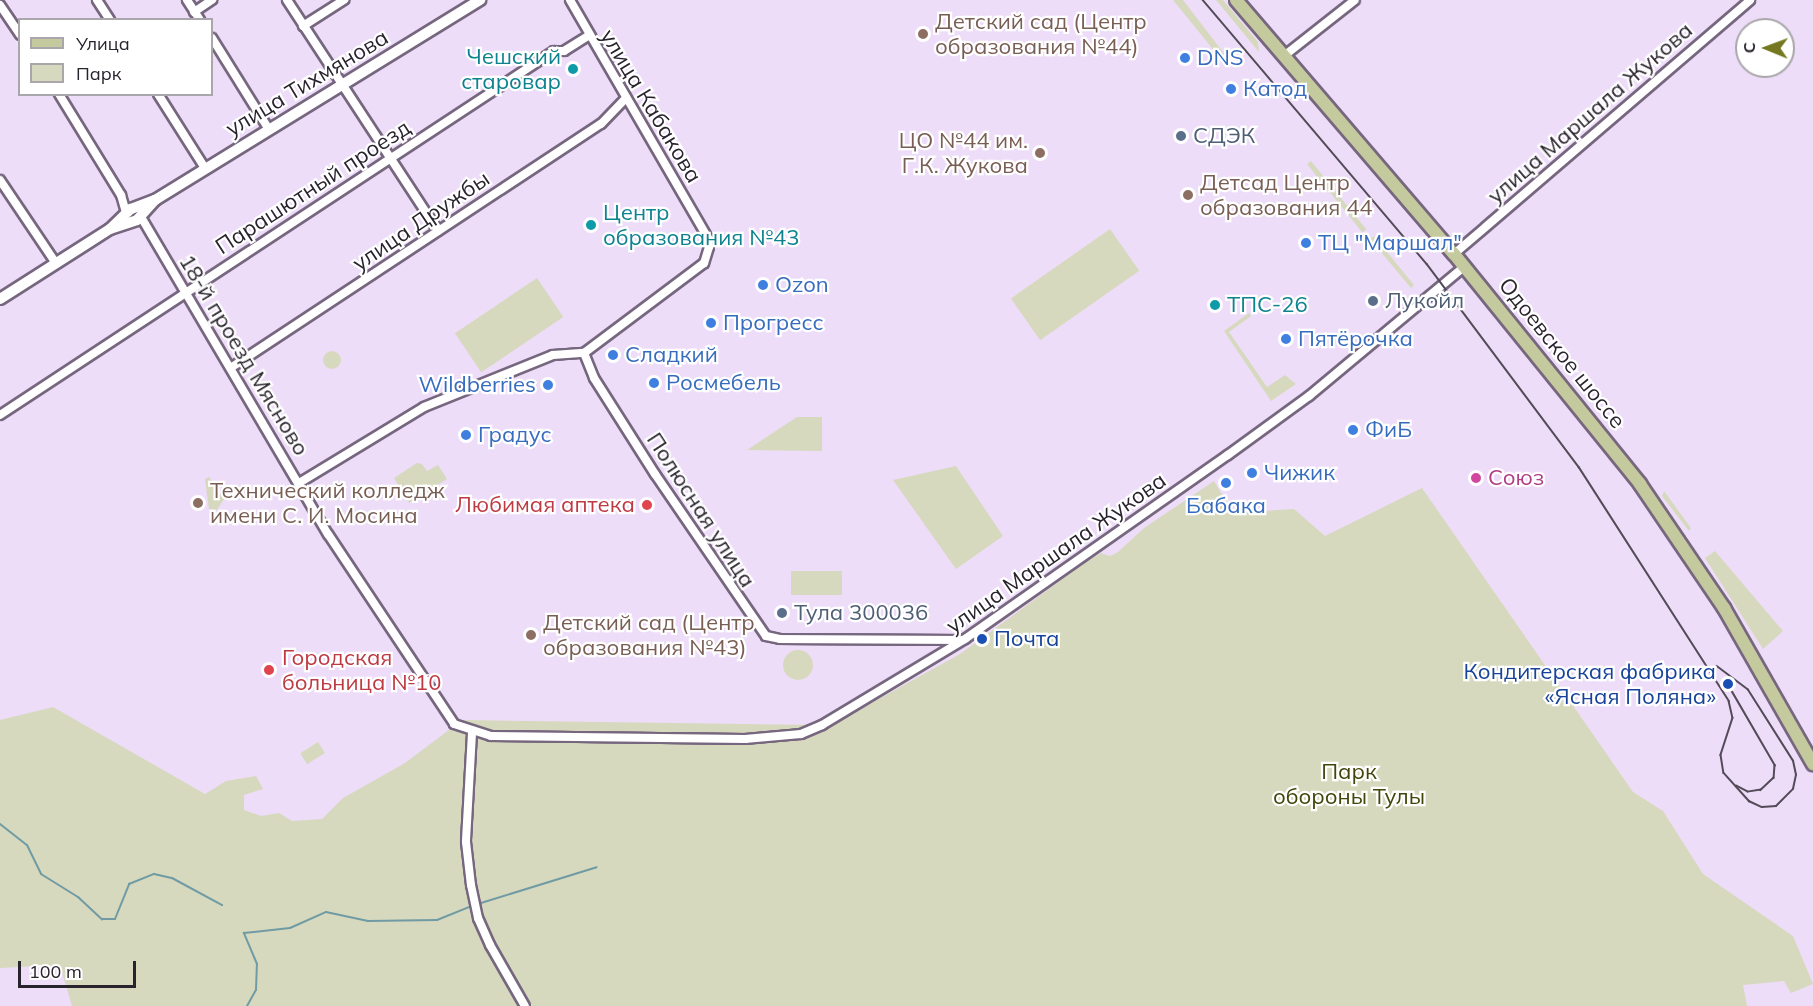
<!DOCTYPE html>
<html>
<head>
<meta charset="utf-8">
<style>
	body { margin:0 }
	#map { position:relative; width:1813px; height:1006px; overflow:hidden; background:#eeddf8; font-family:Mulish,sans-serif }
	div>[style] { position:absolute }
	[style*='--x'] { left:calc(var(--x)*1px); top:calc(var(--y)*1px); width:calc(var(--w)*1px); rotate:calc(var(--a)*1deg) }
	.green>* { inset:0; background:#d6d9bd; transform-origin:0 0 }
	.round { border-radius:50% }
	.stream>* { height:2px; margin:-1px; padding:0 1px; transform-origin:1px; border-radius:1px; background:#709ba4 }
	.roads { filter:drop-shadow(2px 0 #76677f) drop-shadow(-2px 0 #76677f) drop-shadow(0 2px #76677f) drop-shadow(0 -2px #76677f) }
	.street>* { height:8px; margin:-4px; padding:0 4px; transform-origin:4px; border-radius:4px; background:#fff }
	.secondary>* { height:10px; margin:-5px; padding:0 5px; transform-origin:5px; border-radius:5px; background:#fff }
	.primary>* { height:12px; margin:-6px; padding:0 6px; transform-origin:6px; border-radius:6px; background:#c4ca9d }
	.tram>* { height:1.5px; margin:-0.75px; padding:0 0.75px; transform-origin:0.75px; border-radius:0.75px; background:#534b58 }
	.dots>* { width:16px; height:16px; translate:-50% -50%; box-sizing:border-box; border:3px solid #fff; border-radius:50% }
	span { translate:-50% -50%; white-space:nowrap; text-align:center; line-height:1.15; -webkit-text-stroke:4.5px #fff; paint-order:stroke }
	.education-label { font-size:22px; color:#785e54 }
	.left { translate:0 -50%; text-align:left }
	.right { translate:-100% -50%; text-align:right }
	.culture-label { font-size:22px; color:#0d838f }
	.shop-label { font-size:22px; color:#366cbe }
	.street-label { font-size:22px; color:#29232d }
	.service-label { font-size:22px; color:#4e5e75 }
	.hotel-label { font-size:22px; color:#b23c85 }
	.health-label { font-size:22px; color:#be3a42 }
	.transit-label { font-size:22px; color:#164399 }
	.park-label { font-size:22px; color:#43460b }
	.legend { position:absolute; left:18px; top:18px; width:195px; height:78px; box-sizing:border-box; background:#fff; border:2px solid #a9a7ab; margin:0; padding:8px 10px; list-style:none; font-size:18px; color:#29232d }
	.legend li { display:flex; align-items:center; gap:12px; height:30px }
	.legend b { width:30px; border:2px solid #a9a7ab }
	.north { position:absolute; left:1735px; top:18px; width:60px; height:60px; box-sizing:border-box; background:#fff; border:2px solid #a9a7ab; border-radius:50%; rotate:271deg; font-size:16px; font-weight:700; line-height:24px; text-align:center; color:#29232d }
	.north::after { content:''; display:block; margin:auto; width:21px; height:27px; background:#757820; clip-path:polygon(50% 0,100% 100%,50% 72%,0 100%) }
	.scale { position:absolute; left:18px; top:961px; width:118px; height:27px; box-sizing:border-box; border:3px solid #29232d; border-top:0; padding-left:8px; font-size:18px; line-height:21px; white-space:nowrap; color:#29232d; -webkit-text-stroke:4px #fff; paint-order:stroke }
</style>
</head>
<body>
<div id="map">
	<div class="green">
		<i style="clip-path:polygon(1173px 0,1183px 0,1229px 60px,1220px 58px)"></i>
		<i style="clip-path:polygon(1216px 0,1223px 0,1258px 42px,1259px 52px)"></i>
		<i style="left:1311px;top:161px;width:88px;height:5px;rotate:51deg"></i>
		<i style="left:1110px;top:229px;width:51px;height:121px;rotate:55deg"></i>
		<i style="clip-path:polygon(1374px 236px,1414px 285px,1411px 288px,1370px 239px)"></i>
		<i style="left:537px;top:278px;width:47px;height:99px;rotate:56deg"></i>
		<i style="clip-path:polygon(1249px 313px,1251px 316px,1229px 332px,1267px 387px,1285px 375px,1296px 384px,1271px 401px,1224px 331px)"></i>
		<i class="round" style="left:323px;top:351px;width:18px;height:18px"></i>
		<i style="clip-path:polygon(797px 417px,822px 417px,822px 451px,747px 450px)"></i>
		<i style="clip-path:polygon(417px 463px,422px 464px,427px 471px,438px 465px,447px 479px,409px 503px,394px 478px)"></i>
		<i style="clip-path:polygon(956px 466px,1003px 536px,956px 569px,893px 480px)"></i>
		<i style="clip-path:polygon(209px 477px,224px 499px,217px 510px,209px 509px,205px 479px)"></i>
		<i style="clip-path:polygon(1214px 481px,1233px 513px,1294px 509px,1325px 536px,1422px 488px,1633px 792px,1663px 811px,1703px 874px,1793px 936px,1813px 984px,1791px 993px,1784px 981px,1743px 985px,1747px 1006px,72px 1006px,60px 965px,0 968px,0 720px,53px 707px,205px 794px,226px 781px,256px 776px,263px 789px,244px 795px,244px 810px,261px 816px,279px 813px,292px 821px,322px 819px,343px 798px,405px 763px,462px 720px,814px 725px,856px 701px,866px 706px,960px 654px,1086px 562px,1101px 553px,1110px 556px,1118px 552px,1144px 528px)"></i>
		<i style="clip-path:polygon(1664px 491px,1691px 528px,1689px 531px,1662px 496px)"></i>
		<i style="clip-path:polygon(1715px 551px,1783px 631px,1763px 649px,1705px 558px)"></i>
		<i style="left:791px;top:571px;width:51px;height:24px"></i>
		<i class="round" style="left:783px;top:650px;width:30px;height:30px"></i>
		<i style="left:318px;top:742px;width:13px;height:21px;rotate:58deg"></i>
	</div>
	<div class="stream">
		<i style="--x:0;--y:824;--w:34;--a:38"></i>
		<i style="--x:27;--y:845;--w:32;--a:64"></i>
		<i style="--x:41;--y:874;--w:44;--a:31.9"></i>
		<i style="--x:78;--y:897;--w:33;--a:43"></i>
		<i style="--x:102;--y:919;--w:13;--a:0"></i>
		<i style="--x:115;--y:919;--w:38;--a:-68"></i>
		<i style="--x:129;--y:884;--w:27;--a:-22"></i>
		<i style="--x:154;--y:874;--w:18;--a:13"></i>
		<i style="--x:172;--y:878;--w:57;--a:28.4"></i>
		<i style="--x:481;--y:903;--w:121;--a:-17.2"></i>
		<i style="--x:247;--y:1006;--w:18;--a:-61"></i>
		<i style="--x:256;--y:990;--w:26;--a:-88"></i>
		<i style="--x:257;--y:964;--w:34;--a:-113"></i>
		<i style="--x:244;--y:933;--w:46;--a:-6.2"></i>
		<i style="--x:290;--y:928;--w:39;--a:-24"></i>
		<i style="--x:326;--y:912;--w:43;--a:12.1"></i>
		<i style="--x:368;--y:921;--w:69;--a:-0.8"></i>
		<i style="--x:437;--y:920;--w:35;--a:-22"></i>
	</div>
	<div class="roads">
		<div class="street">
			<i style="--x:97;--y:0;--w:24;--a:57"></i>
			<i style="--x:187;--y:0;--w:24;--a:57"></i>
			<i style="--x:287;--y:0;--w:276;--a:56.8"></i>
			<i style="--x:570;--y:0;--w:275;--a:59.9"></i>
			<i style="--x:708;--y:238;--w:9;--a:84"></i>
			<i style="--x:709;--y:247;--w:17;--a:107"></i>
			<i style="--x:704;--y:263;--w:150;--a:143.1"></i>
			<i style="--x:0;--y:5;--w:36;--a:56"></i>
			<i style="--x:194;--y:12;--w:22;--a:-34"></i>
			<i style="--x:303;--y:26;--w:49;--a:-32.4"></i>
			<i style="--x:212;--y:38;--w:106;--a:58.1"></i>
			<i style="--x:1284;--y:56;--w:90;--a:-38.3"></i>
			<i style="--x:59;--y:94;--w:119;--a:58.5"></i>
			<i style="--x:121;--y:195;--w:18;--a:74"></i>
			<i style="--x:158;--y:94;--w:88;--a:57.6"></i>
			<i style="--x:0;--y:180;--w:99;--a:56.1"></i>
			<i style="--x:141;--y:217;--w:368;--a:59.5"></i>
			<i style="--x:328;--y:534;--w:228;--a:56.4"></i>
			<i style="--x:454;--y:724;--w:39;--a:18"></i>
			<i style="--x:491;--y:736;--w:254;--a:0.7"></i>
			<i style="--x:745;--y:739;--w:56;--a:-5.1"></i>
			<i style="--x:801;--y:734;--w:23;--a:-23"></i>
			<i style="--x:822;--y:725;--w:167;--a:-31"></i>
			<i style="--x:965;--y:639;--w:321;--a:-35"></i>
			<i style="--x:1228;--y:455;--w:100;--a:-36.1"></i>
			<i style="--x:1309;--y:396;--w:202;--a:-39.8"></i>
			<i style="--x:1454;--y:254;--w:390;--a:-40.6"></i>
			<i style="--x:584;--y:353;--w:27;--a:68"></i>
			<i style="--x:594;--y:378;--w:114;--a:57.6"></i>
			<i style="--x:655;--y:474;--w:196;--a:55.6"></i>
			<i style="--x:766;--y:636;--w:14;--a:12"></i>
			<i style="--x:780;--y:639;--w:180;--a:0.3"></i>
			<i style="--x:232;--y:367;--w:442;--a:-33.4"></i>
			<i style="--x:601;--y:124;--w:35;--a:-46"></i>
			<i style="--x:0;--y:415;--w:663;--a:-33.31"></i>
			<i style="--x:554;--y:51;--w:10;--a:0"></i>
			<i style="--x:564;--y:51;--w:28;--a:-32"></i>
			<i style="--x:299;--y:483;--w:146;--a:-31.3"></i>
			<i style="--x:424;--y:407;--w:139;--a:-22"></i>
			<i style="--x:553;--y:355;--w:31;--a:-4"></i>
			<i style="--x:472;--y:733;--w:109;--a:93.2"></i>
			<i style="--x:466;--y:842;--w:43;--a:83.4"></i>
			<i style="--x:471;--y:885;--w:34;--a:78"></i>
			<i style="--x:478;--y:918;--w:30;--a:66"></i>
			<i style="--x:490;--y:945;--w:70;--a:60.2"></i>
		</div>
		<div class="secondary">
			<i style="--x:110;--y:229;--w:29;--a:-44"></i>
			<i style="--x:131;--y:209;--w:26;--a:-21"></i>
			<i style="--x:155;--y:200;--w:382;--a:-31.6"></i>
			<i style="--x:0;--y:299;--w:130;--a:-32.5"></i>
			<i style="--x:110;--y:229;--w:28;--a:-18"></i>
			<i style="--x:137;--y:220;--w:27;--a:-48"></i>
		</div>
		<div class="primary">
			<i style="--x:1236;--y:0;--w:335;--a:49.4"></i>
			<i style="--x:1454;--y:254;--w:296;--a:51"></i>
			<i style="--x:1640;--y:484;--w:150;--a:55.9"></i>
			<i style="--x:1724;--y:608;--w:180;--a:60.3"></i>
		</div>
	</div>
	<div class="tram">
		<i style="--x:1203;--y:0;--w:346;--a:49.7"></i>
		<i style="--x:1427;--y:264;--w:254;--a:53.2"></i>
		<i style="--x:1579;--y:467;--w:278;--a:57.3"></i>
		<i style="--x:1729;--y:701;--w:17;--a:77"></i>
		<i style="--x:1733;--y:718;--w:39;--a:108"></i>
		<i style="--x:1721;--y:755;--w:18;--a:81"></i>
		<i style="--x:1724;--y:773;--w:38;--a:48"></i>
		<i style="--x:1749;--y:801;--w:14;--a:25"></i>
		<i style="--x:1762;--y:807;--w:14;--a:-4"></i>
		<i style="--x:1776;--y:806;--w:24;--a:-45"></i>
		<i style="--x:1793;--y:789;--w:14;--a:-78"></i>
		<i style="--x:1796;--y:775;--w:14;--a:-102"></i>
		<i style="--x:1793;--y:761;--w:84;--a:-122.4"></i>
		<i style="--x:1748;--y:690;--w:39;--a:-143"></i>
		<i style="--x:1732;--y:691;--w:86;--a:59.8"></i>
		<i style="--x:1775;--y:765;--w:13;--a:94"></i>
		<i style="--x:1774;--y:778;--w:18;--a:137"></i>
		<i style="--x:1761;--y:790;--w:13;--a:171"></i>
		<i style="--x:1748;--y:792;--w:13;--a:-153"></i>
	</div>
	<div class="dots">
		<i style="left:923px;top:34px;background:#8d6e63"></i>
		<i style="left:1185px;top:58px;background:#3f7fe0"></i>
		<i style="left:573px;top:69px;background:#0f9aa8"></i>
		<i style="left:1231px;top:89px;background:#3f7fe0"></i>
		<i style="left:1181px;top:136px;background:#5c6f8a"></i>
		<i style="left:1040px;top:153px;background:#8d6e63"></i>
		<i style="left:1188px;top:195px;background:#8d6e63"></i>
		<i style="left:591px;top:225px;background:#0f9aa8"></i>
		<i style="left:1306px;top:243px;background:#3f7fe0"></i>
		<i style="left:763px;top:285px;background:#3f7fe0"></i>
		<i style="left:1373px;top:301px;background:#5c6f8a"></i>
		<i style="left:1215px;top:305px;background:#0f9aa8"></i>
		<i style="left:711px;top:323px;background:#3f7fe0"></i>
		<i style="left:1286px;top:339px;background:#3f7fe0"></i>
		<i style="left:613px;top:355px;background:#3f7fe0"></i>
		<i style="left:654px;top:383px;background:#3f7fe0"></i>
		<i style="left:548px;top:385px;background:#3f7fe0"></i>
		<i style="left:1353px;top:430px;background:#3f7fe0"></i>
		<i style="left:466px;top:435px;background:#3f7fe0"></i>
		<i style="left:1252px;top:473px;background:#3f7fe0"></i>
		<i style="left:1476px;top:478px;background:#d1479c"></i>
		<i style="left:1226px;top:483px;background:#3f7fe0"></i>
		<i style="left:198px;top:503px;background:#8d6e63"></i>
		<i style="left:647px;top:505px;background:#e0444e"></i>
		<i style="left:782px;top:613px;background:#5c6f8a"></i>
		<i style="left:531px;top:635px;background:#8d6e63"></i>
		<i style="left:982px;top:639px;background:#1a4fb4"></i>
		<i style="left:269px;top:670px;background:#e0444e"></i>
		<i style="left:1728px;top:684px;background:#1a4fb4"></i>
	</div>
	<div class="education-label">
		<span class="left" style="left:935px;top:34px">Детский сад (Центр<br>образования №44)</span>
		<span class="right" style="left:1028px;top:153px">ЦО №44 им.<br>Г.К. Жукова</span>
		<span class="left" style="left:1200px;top:195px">Детсад Центр<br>образования 44</span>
		<span class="left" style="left:210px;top:503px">Технический колледж<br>имени С. И. Мосина</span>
		<span class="left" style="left:543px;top:635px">Детский сад (Центр<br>образования №43)</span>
	</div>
	<div class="culture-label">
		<span class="right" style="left:561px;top:69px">Чешский<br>старовар</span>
		<span class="left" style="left:603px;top:225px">Центр<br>образования №43</span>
		<span class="left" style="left:1227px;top:305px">ТПС-26</span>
	</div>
	<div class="shop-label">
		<span class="left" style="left:1197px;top:58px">DNS</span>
		<span class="left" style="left:1243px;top:89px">Катод</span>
		<span class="left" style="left:1318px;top:243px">ТЦ "Маршал"</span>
		<span class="left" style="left:775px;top:285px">Ozon</span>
		<span class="left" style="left:723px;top:323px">Прогресс</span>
		<span class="left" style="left:1298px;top:339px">Пятёрочка</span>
		<span class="left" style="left:625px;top:355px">Сладкий</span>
		<span class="left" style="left:666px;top:383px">Росмебель</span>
		<span class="right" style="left:536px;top:385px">Wildberries</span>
		<span class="left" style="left:1365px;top:430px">ФиБ</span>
		<span class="left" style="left:478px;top:435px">Градус</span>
		<span class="left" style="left:1264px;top:473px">Чижик</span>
		<span style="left:1226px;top:506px">Бабака</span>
	</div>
	<div class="street-label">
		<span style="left:307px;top:83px;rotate:-31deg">улица Тихмянова</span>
		<span style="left:651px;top:106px;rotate:59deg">улица Кабакова</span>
		<span style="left:1590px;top:113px;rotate:-41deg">улица Маршала Жукова</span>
		<span style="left:313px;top:187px;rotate:-33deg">Парашютный проезд</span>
		<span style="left:421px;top:221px;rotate:-34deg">улица Дружбы</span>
		<span style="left:1562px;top:353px;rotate:51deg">Одоевское шоссе</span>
		<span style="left:244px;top:355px;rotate:59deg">18-й проезд Мясново</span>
		<span style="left:701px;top:510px;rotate:57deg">Полюсная улица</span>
		<span style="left:1056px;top:553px;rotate:-35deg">улица Маршала Жукова</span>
	</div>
	<div class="service-label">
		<span class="left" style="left:1193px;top:136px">СДЭК</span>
		<span class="left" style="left:1385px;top:301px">Лукойл</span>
		<span class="left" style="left:794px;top:613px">Тула 300036</span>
	</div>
	<div class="hotel-label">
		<span class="left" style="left:1488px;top:478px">Союз</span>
	</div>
	<div class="health-label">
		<span class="right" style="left:635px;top:505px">Любимая аптека</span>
		<span class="left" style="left:282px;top:670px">Городская<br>больница №10</span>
	</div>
	<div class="transit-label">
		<span class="left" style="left:994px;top:639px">Почта</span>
		<span class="right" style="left:1716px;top:684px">Кондитерская фабрика<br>«Ясная Поляна»</span>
	</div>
	<div class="park-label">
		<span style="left:1349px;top:784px">Парк<br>обороны Тулы</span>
	</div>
	<ul class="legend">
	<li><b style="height:8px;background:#c4ca9d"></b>Улица</li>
	<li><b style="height:16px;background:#d6d9bd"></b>Парк</li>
	</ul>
	<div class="north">С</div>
	<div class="scale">100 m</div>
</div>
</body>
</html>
